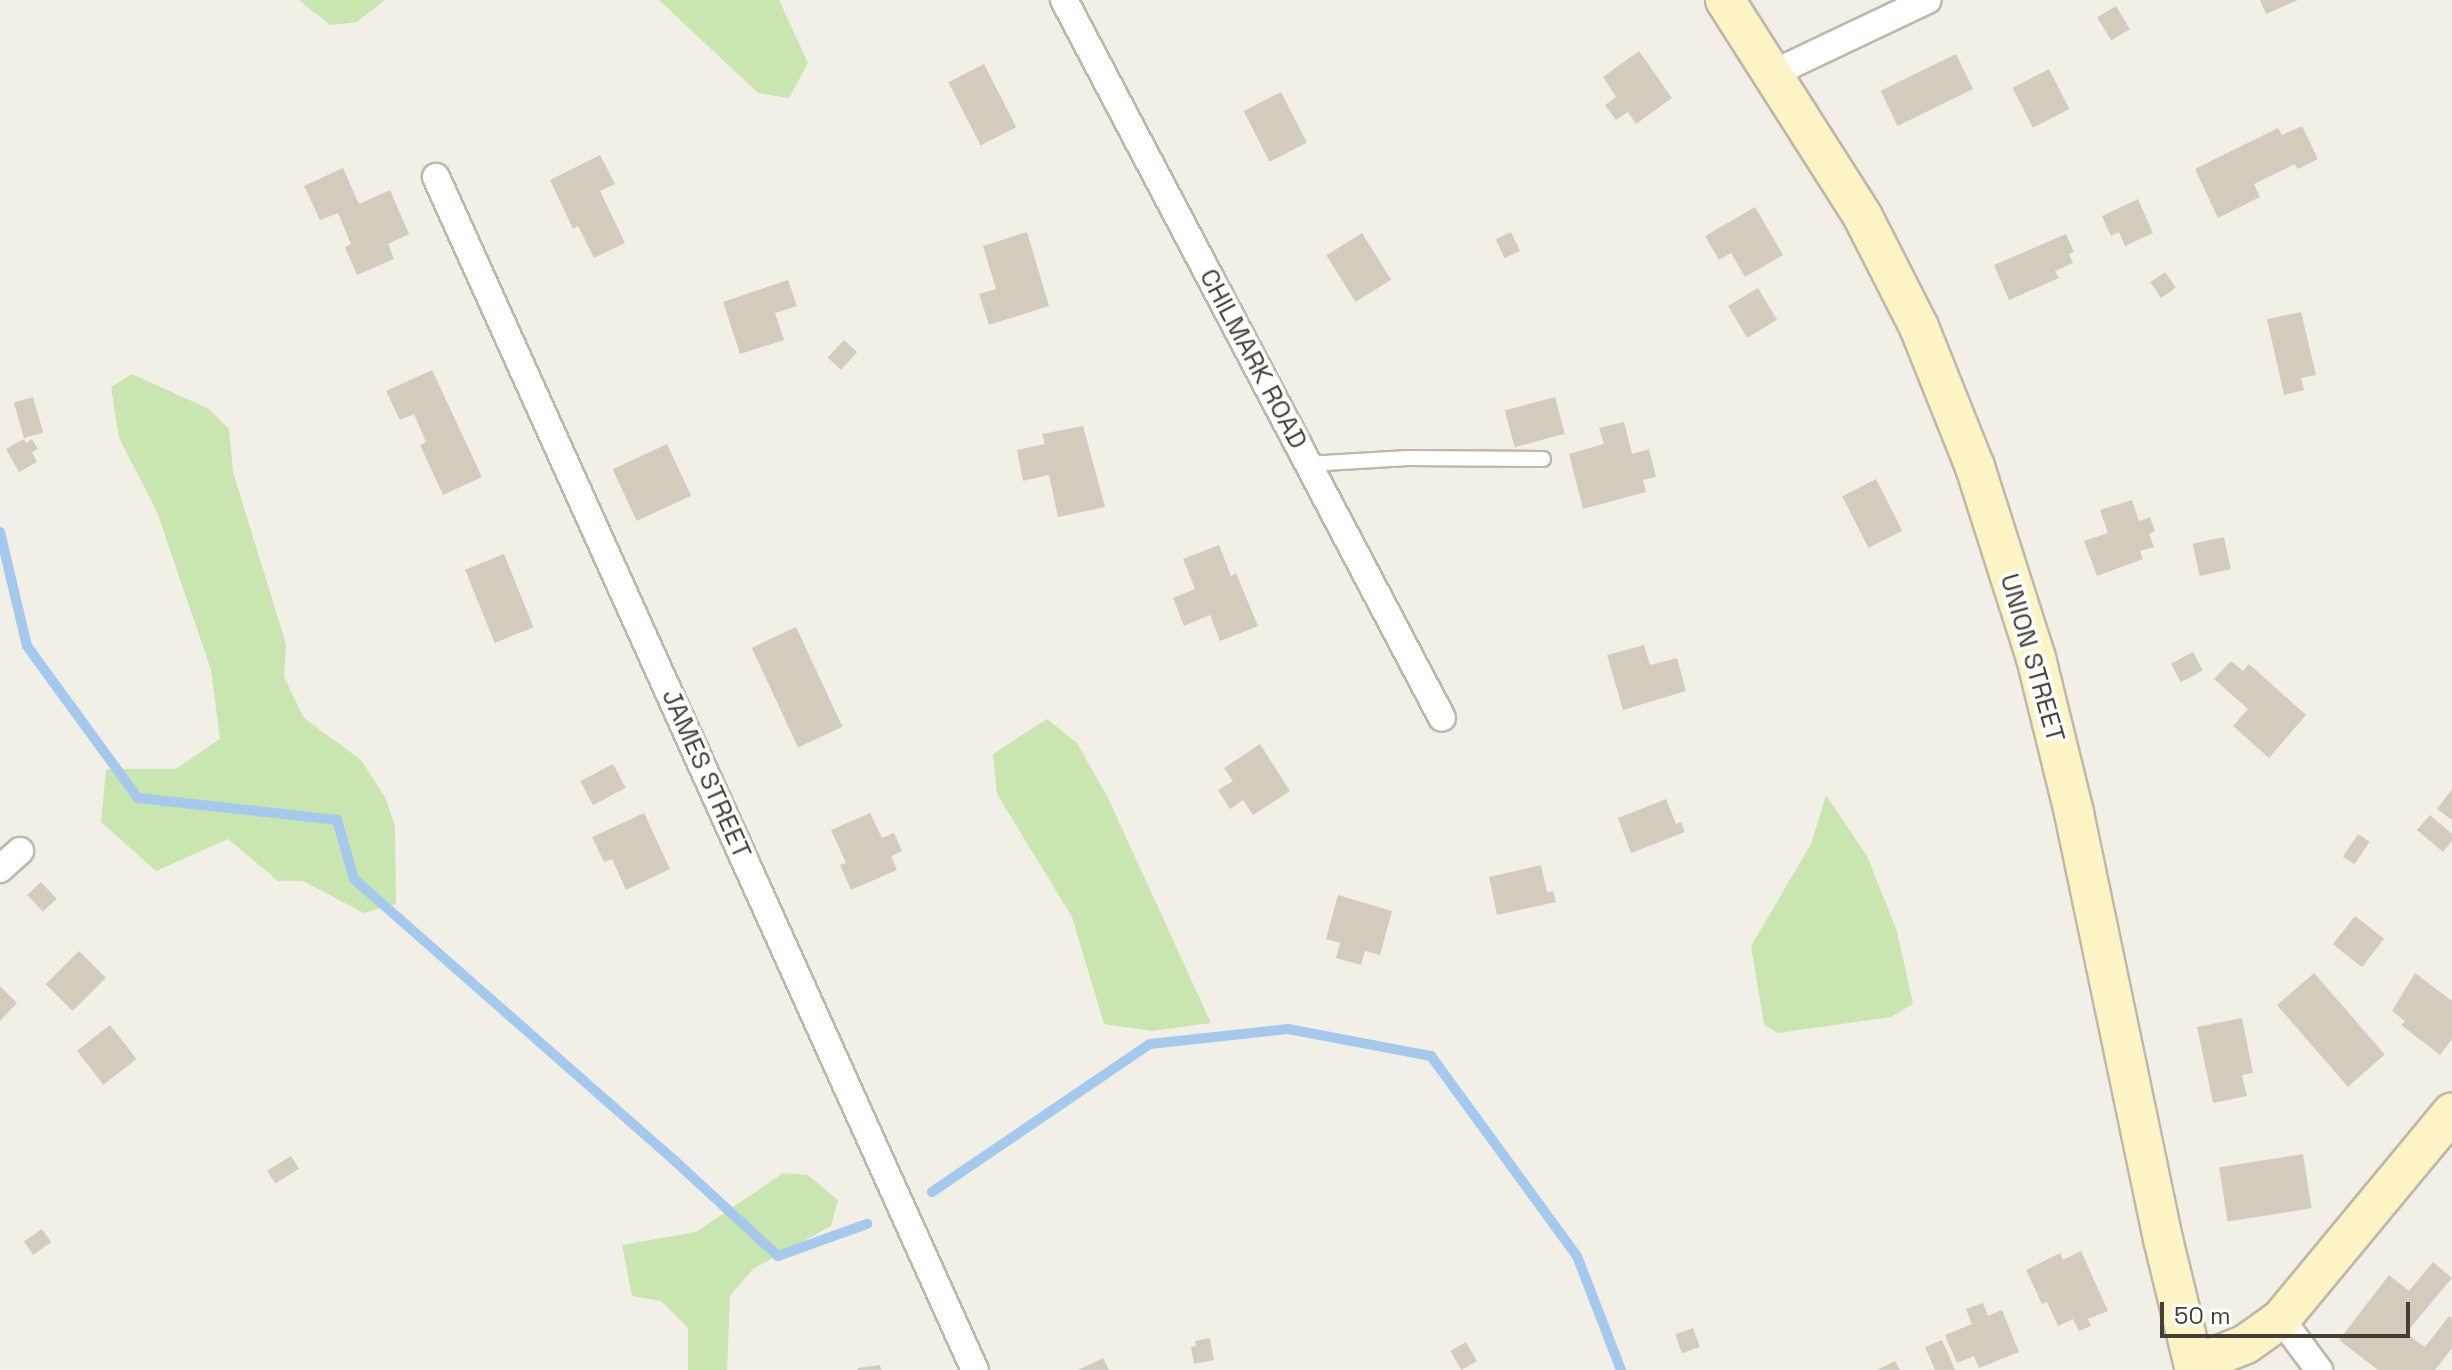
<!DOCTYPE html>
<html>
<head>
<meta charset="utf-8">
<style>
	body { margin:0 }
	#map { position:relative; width:2452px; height:1370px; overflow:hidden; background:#f2f0e6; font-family:"Space Grotesk",sans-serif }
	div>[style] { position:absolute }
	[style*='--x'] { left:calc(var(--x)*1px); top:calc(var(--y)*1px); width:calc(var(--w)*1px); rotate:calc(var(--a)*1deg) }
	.green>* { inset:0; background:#c9e5b0 }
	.stream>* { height:10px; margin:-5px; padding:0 5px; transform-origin:5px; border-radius:5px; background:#a4c9ed }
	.building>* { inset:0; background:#d3ccbc; transform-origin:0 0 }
	.roads { filter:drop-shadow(2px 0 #bdb8a9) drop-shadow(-2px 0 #bdb8a9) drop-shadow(0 2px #bdb8a9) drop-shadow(0 -2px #bdb8a9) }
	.lane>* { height:14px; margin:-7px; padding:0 7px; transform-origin:7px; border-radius:7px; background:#fff }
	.street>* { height:26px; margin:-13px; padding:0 13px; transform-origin:13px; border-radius:13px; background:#fff }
	.secondary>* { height:38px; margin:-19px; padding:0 19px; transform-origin:19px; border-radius:19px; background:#fdf4c6 }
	span { translate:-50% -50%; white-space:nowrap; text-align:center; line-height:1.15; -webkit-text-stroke:7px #fff; paint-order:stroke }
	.street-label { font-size:26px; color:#454035 }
	.scale { position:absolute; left:2160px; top:1302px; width:250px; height:36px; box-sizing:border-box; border:4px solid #454035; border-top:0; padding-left:10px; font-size:24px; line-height:28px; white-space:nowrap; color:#454035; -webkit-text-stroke:6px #fff; paint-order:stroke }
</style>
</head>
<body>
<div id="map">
	<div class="green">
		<i style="clip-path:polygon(299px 0,385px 0,357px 22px,330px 25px)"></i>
		<i style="clip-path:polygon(659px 0,779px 0,808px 63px,789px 98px,758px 93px)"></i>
		<i style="clip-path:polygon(132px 374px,209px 409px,229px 429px,233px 472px,286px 644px,284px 677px,304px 718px,361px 760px,385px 797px,395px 826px,396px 904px,364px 913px,303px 881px,278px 881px,228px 839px,156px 871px,101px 822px,106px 769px,176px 769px,220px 739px,211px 670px,157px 512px,119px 438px,111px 387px)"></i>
		<i style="clip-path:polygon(1047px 719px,1077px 743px,1108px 798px,1211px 1023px,1152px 1031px,1104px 1024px,1072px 917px,997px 794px,993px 754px)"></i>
		<i style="clip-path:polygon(1826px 795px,1867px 856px,1897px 931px,1913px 1004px,1891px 1017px,1778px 1033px,1764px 1025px,1751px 946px,1811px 844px)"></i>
		<i style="clip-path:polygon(783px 1173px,808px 1175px,838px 1200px,831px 1226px,753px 1269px,730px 1296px,727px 1370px,688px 1370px,688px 1328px,661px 1301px,632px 1296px,622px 1245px,696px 1232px)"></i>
	</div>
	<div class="stream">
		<i style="--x:0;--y:532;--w:117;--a:76.7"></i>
		<i style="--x:27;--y:646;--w:188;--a:53.9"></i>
		<i style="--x:138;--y:798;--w:200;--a:6.3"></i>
		<i style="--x:337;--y:820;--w:61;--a:73.9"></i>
		<i style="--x:354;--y:879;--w:427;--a:41.3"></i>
		<i style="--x:675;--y:1161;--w:140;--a:42.7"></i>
		<i style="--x:778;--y:1256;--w:95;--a:-19.8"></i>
		<i style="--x:932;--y:1192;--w:263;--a:-34.2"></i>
		<i style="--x:1150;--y:1044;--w:139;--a:-6.2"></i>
		<i style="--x:1288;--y:1029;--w:146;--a:10.7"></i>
		<i style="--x:1431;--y:1056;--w:248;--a:53.9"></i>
		<i style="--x:1577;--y:1256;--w:122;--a:68.9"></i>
	</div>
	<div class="building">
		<i style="clip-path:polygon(2260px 0,2298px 0,2266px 14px)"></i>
		<i style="left:2116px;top:6px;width:27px;height:22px;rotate:59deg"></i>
		<i style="clip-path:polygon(1639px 51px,1672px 98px,1636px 124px,1628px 112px,1616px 120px,1605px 105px,1616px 97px,1603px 77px)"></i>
		<i style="left:1956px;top:54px;width:39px;height:84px;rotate:64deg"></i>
		<i style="left:984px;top:64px;width:71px;height:40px;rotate:63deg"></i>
		<i style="left:2049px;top:69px;width:45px;height:41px;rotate:63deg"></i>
		<i style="left:1281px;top:92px;width:57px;height:42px;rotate:63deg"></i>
		<i style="clip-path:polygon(2302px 126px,2318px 159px,2298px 169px,2295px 164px,2254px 184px,2260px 197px,2218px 218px,2195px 169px,2278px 128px,2282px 135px)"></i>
		<i style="clip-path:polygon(600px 155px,615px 184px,600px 191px,625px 243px,594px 258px,578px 226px,573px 229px,550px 180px)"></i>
		<i style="clip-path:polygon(343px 168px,359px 204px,390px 190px,409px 234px,388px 244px,394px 259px,357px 275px,345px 247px,351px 244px,338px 213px,320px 220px,304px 186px)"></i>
		<i style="clip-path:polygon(2138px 199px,2153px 233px,2125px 246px,2119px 232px,2111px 236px,2102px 216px)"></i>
		<i style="clip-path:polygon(1755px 207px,1783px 255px,1745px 277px,1731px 253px,1719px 260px,1705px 236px)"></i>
		<i style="clip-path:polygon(1027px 232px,1049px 306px,989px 325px,979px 294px,996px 289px,983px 246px)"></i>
		<i style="left:1511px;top:232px;width:21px;height:17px;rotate:65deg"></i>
		<i style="left:1362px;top:233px;width:55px;height:42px;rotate:58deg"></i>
		<i style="clip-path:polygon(2066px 234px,2074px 252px,2069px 254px,2073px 263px,2055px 271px,2059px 278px,2009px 300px,1994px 265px)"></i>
		<i style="left:2165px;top:272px;width:19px;height:18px;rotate:55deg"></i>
		<i style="clip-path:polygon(788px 280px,797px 306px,775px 313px,784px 340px,740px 354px,723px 302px)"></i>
		<i style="left:1758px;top:288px;width:37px;height:35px;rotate:59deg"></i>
		<i style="clip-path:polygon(2301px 312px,2316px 375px,2301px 378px,2304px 390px,2284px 395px,2267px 319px)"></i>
		<i style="left:844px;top:340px;width:18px;height:24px;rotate:43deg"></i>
		<i style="clip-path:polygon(432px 370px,482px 477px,443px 495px,420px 445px,426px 442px,414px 414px,400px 420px,386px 391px)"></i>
		<i style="left:33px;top:397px;width:37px;height:20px;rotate:74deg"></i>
		<i style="left:1555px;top:397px;width:38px;height:52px;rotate:75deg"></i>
		<i style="clip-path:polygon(1624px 422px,1632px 454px,1649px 449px,1656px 477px,1643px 480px,1646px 492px,1583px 509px,1569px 454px,1604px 444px,1599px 428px)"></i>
		<i style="clip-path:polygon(1083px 426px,1105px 507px,1058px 517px,1049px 475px,1023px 481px,1017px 450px,1045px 444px,1042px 434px)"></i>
		<i style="clip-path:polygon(24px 439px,26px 443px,32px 439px,38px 449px,32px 452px,37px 462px,19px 472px,6px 449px)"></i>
		<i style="left:667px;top:444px;width:57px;height:60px;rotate:65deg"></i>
		<i style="left:1876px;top:479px;width:58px;height:38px;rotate:63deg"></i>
		<i style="clip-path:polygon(2132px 500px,2139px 521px,2150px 517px,2155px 531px,2149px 534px,2154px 547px,2140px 551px,2143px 559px,2097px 576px,2084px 541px,2108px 533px,2100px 510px)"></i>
		<i style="left:2224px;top:537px;width:33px;height:32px;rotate:78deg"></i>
		<i style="clip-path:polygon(1219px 545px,1231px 576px,1236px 573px,1258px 626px,1220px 641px,1210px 615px,1184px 626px,1173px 598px,1195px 589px,1183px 559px)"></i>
		<i style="left:504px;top:554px;width:79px;height:42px;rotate:68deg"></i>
		<i style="left:796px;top:627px;width:110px;height:49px;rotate:65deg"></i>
		<i style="clip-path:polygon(1644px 645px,1650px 665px,1677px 658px,1686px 691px,1623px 710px,1607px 655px)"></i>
		<i style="left:2193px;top:652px;width:21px;height:25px;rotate:62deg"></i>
		<i style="clip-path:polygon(2231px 661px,2243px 671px,2249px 664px,2306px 715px,2269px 758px,2233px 726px,2248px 709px,2214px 679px)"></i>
		<i style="clip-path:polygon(1260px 744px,1290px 791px,1253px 815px,1243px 800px,1230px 809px,1218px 790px,1233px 781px,1224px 768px)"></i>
		<i style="left:613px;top:764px;width:27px;height:37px;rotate:62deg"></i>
		<i style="clip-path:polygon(2452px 789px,2452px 820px,2437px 809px)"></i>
		<i style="clip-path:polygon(1666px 799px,1676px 824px,1681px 822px,1685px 832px,1631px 853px,1618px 818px)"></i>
		<i style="clip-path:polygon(644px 813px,670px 869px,626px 890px,612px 859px,604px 862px,592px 837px)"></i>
		<i style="clip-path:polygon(870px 813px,882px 838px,894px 833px,902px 851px,891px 856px,897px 870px,851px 890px,840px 865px,846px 863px,831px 830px)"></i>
		<i style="clip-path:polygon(2430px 815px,2452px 834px,2452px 841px,2443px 852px,2417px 830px)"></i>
		<i style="left:2358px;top:834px;width:14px;height:27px;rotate:34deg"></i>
		<i style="clip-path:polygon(1541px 865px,1547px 892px,1553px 891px,1556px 902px,1497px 915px,1489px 877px)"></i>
		<i style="left:41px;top:882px;width:23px;height:19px;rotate:47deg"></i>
		<i style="clip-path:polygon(1338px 895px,1392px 911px,1380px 955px,1365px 951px,1361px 965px,1336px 958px,1340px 943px,1326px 939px)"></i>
		<i style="left:2355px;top:916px;width:37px;height:36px;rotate:38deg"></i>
		<i style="left:79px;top:951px;width:38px;height:47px;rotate:45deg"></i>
		<i style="left:2314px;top:973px;width:108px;height:49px;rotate:49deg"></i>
		<i style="clip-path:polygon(2415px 973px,2452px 1001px,2452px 1039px,2440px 1055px,2401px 1025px,2405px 1021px,2392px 1011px)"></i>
		<i style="clip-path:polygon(0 986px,17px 1003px,0 1021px)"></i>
		<i style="clip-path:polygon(2242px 1018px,2253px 1073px,2242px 1075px,2247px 1096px,2213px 1103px,2197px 1027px)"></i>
		<i style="left:110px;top:1025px;width:43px;height:42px;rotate:52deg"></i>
		<i style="left:2303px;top:1154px;width:55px;height:85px;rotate:81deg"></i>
		<i style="left:291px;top:1156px;width:15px;height:28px;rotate:58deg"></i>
		<i style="left:42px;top:1229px;width:16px;height:22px;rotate:55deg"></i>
		<i style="clip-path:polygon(2081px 1251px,2108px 1311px,2088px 1319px,2091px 1326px,2079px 1331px,2073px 1319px,2058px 1326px,2047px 1302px,2042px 1304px,2026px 1270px,2060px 1253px,2063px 1260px)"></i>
		<i style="clip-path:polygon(2433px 1262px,2452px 1278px,2406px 1333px,2425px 1347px,2449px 1316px,2452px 1319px,2452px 1348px,2435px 1370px,2378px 1370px,2339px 1340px,2389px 1275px,2409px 1291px)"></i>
		<i style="clip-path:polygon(1983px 1303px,1988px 1316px,2002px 1310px,2019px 1352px,1979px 1368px,1974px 1356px,1957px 1363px,1945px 1335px,1972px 1324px,1966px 1309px)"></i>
		<i style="left:1693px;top:1328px;width:20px;height:19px;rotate:70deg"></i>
		<i style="clip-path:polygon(1210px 1338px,1214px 1360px,1194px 1364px,1191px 1347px,1196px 1346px,1195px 1341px)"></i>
		<i style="clip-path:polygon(1942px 1340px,1955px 1370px,1935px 1370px,1925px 1347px)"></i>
		<i style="left:1466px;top:1342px;width:22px;height:18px;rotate:60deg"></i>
		<i style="clip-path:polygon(1103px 1358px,1109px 1370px,1078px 1370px)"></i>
		<i style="clip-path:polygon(1895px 1361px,1900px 1370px,1877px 1370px)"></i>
		<i style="clip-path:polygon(880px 1365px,881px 1370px,858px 1370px,858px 1368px)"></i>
	</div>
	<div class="roads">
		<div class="lane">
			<i style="--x:1308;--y:464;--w:100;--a:-3.4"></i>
			<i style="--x:1408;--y:458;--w:135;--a:0.4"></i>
		</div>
		<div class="street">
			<i style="--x:1064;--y:0;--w:811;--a:62.23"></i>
			<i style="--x:1774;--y:73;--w:170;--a:-25.4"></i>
			<i style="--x:436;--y:177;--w:1309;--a:65.69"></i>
			<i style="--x:0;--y:869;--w:27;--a:-42"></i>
			<i style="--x:2281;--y:1319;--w:64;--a:53.3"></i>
		</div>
		<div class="secondary">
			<i style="--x:1725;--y:0;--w:257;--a:57.5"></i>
			<i style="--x:1863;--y:217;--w:123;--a:63"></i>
			<i style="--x:1919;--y:327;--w:151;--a:68.2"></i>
			<i style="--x:1975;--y:467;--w:201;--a:72.3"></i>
			<i style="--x:2036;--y:658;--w:160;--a:76.2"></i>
			<i style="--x:2074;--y:813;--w:435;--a:78.2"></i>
			<i style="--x:2163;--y:1239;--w:135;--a:76.3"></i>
			<i style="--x:2194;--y:1365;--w:56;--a:-22"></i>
			<i style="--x:2246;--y:1344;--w:43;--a:-35.5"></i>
			<i style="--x:2281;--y:1319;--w:268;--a:-50.4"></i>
		</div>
	</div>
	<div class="street-label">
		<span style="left:1253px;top:359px;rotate:62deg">CHILMARK ROAD</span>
		<span style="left:2032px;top:658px;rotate:74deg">UNION STREET</span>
		<span style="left:706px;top:774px;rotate:66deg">JAMES STREET</span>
	</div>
	<div class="scale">50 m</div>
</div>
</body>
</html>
